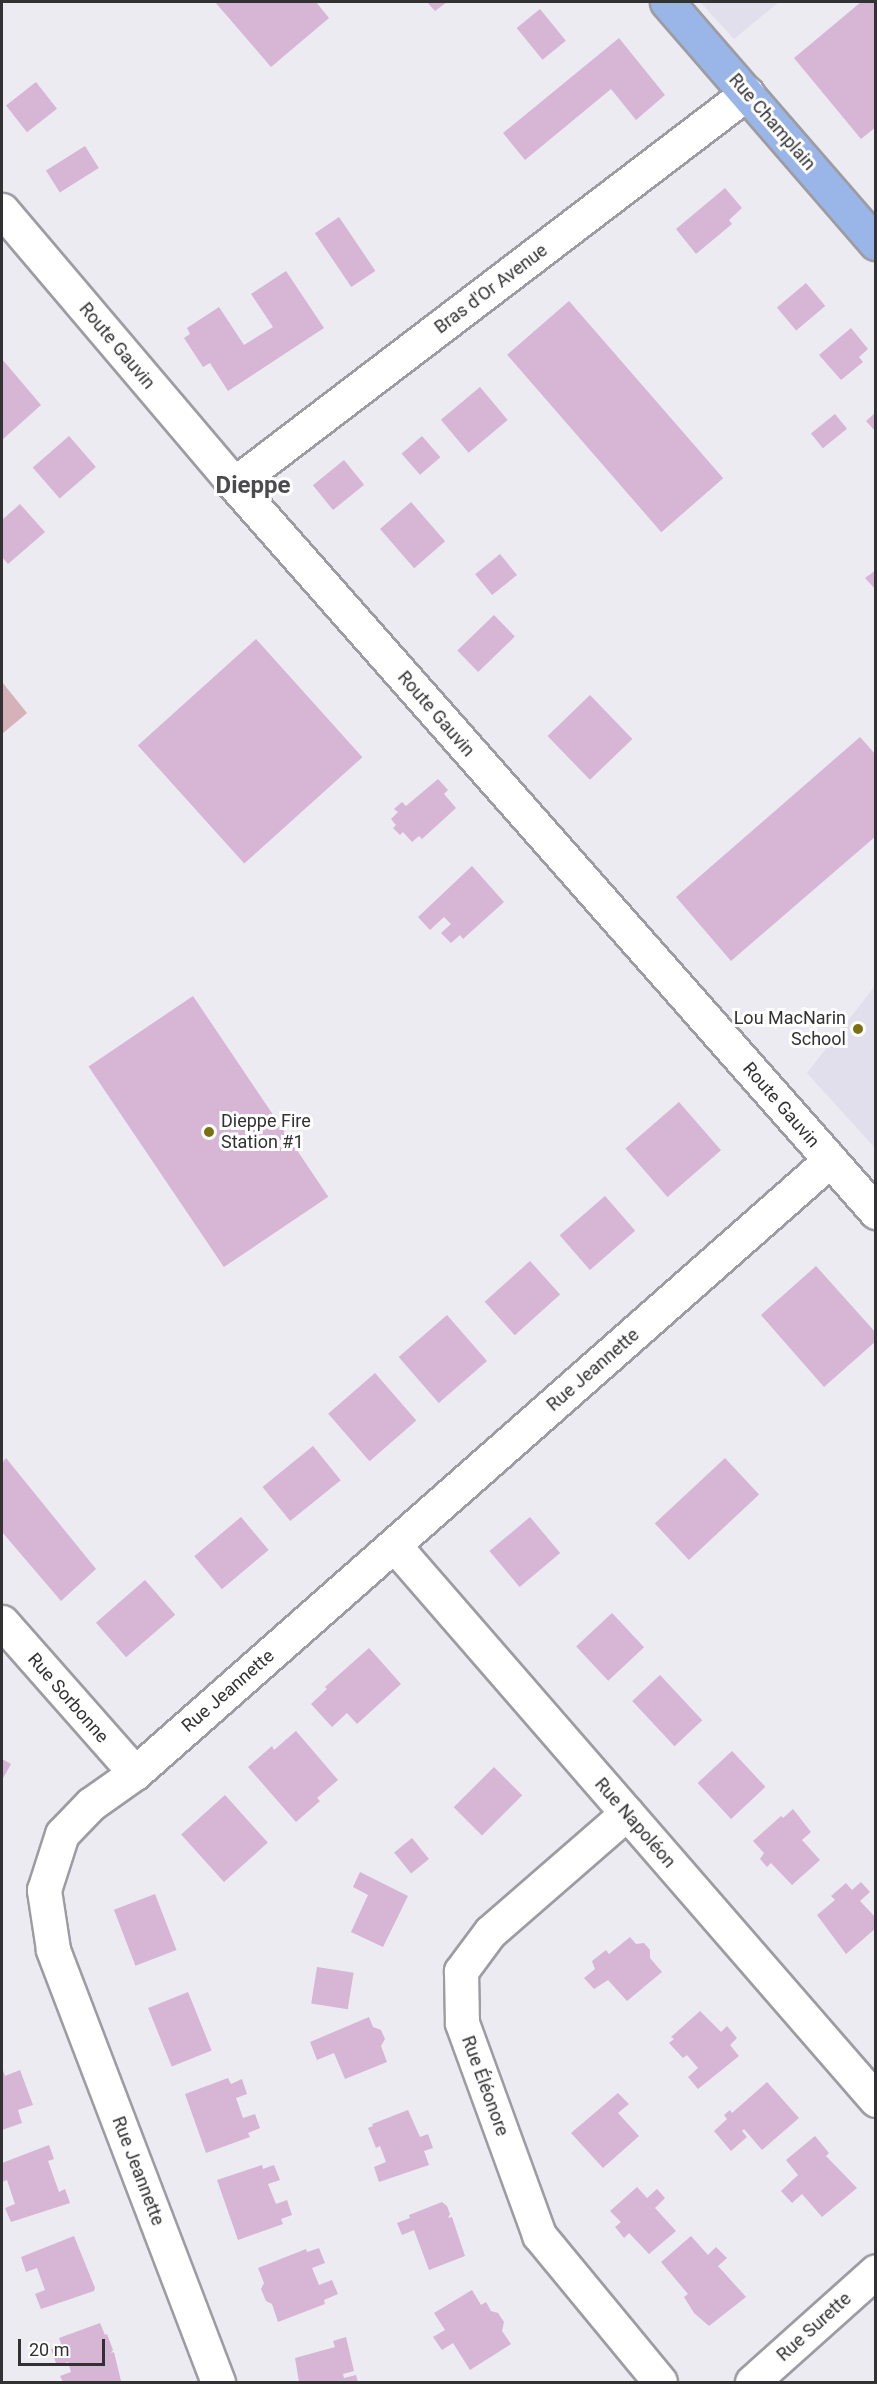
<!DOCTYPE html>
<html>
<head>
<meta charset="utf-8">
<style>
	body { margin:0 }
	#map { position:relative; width:877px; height:2384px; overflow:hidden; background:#ecebf1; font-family:Roboto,sans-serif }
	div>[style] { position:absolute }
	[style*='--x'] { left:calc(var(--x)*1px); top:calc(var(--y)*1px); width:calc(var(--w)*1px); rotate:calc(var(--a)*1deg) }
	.built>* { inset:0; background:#e1dfec }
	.green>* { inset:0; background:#d5b1ba }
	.building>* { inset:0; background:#d7b5d5; transform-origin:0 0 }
	.roads { filter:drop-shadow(2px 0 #9d9ca2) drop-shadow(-2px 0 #9d9ca2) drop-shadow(0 2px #9d9ca2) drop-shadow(0 -2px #9d9ca2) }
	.minor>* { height:33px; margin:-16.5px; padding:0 16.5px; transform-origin:16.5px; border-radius:16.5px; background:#fff }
	.major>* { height:33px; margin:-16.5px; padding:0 16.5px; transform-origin:16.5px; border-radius:16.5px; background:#9ab6e8 }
	.dots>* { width:16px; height:16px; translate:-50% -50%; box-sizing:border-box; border:3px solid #fff; border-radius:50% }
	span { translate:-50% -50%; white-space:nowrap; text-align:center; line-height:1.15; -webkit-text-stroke:6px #fff; paint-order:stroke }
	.street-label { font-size:18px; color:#323234 }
	.poi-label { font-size:18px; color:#323234 }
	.right { translate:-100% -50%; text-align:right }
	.left { translate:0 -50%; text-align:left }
	.district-label { font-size:24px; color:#4b4a4f; font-weight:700 }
	.frame { position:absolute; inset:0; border:3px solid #323234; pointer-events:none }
	.scale { position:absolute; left:18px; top:2339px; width:87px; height:27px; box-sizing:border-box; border:3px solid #323234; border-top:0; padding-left:8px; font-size:18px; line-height:21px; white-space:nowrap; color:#323234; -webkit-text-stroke:4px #fff; paint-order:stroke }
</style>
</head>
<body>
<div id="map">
	<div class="built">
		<i style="clip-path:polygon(700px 2px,779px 2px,734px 39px)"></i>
		<i style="clip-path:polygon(875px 986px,875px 1148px,807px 1073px)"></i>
	</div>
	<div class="green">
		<i style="clip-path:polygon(2px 682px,27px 713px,2px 734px)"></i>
	</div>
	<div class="building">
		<i style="clip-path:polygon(215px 2px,316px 2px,329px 18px,271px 67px)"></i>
		<i style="clip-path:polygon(427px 2px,447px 2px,435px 11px)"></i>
		<i style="clip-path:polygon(861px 2px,876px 2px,876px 127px,861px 139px,794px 58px)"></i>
		<i style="left:540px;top:9px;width:41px;height:30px;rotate:51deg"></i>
		<i style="clip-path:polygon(619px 38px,665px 95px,636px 120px,611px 89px,525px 160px,503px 133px)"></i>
		<i style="left:36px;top:82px;width:34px;height:38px;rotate:52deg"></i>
		<i style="left:85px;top:146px;width:26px;height:46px;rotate:58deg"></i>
		<i style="clip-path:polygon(725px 188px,742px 208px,729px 220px,732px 224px,696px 254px,676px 229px)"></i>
		<i style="left:339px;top:217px;width:65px;height:29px;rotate:56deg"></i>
		<i style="clip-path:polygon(286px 271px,324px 328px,228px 391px,210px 363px,203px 367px,184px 338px,190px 334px,187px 328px,219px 307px,244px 345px,273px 327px,251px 294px)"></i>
		<i style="left:806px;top:283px;width:30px;height:38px;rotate:50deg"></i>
		<i style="left:569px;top:301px;width:235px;height:82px;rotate:49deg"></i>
		<i style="clip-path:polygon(851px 328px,868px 349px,859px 357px,863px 362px,841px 380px,819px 355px)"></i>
		<i style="clip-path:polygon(2px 359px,41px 405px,2px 440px)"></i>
		<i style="left:480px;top:387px;width:43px;height:51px;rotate:50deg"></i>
		<i style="clip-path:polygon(876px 412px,876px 432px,866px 421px)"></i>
		<i style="left:835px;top:414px;width:19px;height:31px;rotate:51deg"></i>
		<i style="left:69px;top:436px;width:41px;height:48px;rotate:49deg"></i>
		<i style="left:422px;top:436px;width:28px;height:27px;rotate:49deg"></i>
		<i style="left:344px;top:460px;width:32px;height:40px;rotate:51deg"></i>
		<i style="left:411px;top:502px;width:52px;height:41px;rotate:49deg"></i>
		<i style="clip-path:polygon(20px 504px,45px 532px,8px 564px,2px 557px,2px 520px)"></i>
		<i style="left:500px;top:554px;width:27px;height:32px;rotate:51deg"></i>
		<i style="clip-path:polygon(876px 570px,876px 590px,865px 578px)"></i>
		<i style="left:494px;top:615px;width:30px;height:51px;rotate:46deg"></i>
		<i style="left:256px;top:639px;width:159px;height:159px;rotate:48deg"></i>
		<i style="left:590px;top:695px;width:61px;height:59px;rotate:46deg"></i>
		<i style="clip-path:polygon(860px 737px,876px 755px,876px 836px,731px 961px,676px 897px)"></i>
		<i style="clip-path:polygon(438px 779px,448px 790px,444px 794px,456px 808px,422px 839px,419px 836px,412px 842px,403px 832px,400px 835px,393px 828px,396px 825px,391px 819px,398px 812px,394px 809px,402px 802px,406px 806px)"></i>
		<i style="clip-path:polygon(472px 866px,504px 902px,463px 939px,460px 935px,451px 943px,441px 933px,451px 924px,444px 917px,430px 930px,418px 917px)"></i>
		<i style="left:193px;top:996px;width:242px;height:126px;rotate:56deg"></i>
		<i style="left:679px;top:1102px;width:64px;height:71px;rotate:49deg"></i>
		<i style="left:605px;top:1196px;width:46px;height:60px;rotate:49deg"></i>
		<i style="left:530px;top:1261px;width:45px;height:61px;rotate:48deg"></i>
		<i style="clip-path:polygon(816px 1266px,876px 1333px,876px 1341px,824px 1387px,761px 1315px)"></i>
		<i style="left:447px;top:1315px;width:61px;height:64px;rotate:49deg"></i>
		<i style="left:375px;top:1373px;width:63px;height:62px;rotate:49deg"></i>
		<i style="left:313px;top:1446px;width:44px;height:65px;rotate:51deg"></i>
		<i style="clip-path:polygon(6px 1458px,96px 1569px,61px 1601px,2px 1532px,2px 1463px)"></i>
		<i style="left:725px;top:1458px;width:50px;height:96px;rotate:47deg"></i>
		<i style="left:241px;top:1517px;width:43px;height:61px;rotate:50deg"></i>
		<i style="left:530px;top:1517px;width:47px;height:53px;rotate:50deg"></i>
		<i style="left:145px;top:1580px;width:46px;height:65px;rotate:49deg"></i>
		<i style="left:612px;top:1613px;width:47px;height:49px;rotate:47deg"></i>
		<i style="clip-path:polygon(369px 1648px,401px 1684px,357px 1724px,347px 1713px,332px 1727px,311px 1704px,327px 1689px,325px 1687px)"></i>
		<i style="left:660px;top:1675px;width:62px;height:38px;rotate:47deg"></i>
		<i style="clip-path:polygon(296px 1731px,338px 1780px,317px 1798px,320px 1801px,296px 1822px,248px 1767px,272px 1746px,274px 1750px)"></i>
		<i style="left:732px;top:1751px;width:49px;height:47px;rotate:47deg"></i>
		<i style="clip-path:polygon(2px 1759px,11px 1764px,2px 1780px)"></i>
		<i style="left:494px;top:1767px;width:40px;height:57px;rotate:45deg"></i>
		<i style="left:225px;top:1795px;width:64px;height:59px;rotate:48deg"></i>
		<i style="clip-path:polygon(793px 1809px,811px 1832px,802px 1840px,820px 1860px,792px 1885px,771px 1863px,767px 1867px,760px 1859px,764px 1853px,753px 1841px,781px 1816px,783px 1818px)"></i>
		<i style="left:412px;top:1838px;width:27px;height:23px;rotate:51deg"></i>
		<i style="clip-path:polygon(360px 1872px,408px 1896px,383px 1947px,351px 1932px,368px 1895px,353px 1887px)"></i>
		<i style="clip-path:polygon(861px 1882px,870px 1892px,860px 1901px,876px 1918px,876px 1928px,846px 1954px,817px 1915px,835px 1900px,831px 1896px,846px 1883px,852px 1890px)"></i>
		<i style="left:155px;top:1894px;width:60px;height:44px;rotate:69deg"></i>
		<i style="clip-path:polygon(630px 1937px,636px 1944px,644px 1943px,650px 1950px,650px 1958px,662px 1972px,627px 2001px,608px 1980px,594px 1989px,584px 1978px,595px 1969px,592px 1961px,606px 1950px,609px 1954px)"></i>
		<i style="left:317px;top:1967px;width:37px;height:37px;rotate:9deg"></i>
		<i style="left:188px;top:1992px;width:63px;height:43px;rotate:68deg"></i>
		<i style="clip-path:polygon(700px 2011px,721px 2032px,727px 2026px,737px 2038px,730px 2045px,739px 2056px,698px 2089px,688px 2077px,698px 2068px,687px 2055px,683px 2058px,669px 2043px,674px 2039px,671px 2037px)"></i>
		<i style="clip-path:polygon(369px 2017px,373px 2027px,381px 2030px,385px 2039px,381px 2046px,387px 2062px,345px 2079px,334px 2053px,317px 2060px,310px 2042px)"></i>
		<i style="clip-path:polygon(2px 2068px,5px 2076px,20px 2070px,33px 2105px,18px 2110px,22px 2123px,2px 2130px)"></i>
		<i style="clip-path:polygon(228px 2078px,231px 2084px,242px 2079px,247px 2094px,236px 2098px,243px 2118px,255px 2114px,260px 2128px,248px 2133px,250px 2137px,206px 2153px,185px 2094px)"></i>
		<i style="clip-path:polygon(767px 2082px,799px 2118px,762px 2150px,744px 2129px,742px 2131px,747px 2137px,731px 2151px,714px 2131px,727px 2119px,724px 2115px,730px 2110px,732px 2113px)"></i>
		<i style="clip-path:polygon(618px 2093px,629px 2104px,618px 2113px,639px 2136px,603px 2168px,571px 2133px)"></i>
		<i style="clip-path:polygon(408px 2110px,420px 2137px,428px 2134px,433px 2148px,424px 2151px,429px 2165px,379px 2182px,374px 2167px,386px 2162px,380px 2146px,376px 2148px,368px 2128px,373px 2126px,372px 2124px)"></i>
		<i style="clip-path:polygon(815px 2136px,829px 2153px,826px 2156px,857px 2188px,822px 2217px,802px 2194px,792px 2203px,781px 2191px,798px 2175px,786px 2160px)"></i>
		<i style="clip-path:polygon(49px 2145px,54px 2159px,48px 2161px,59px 2192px,65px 2189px,70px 2203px,11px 2222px,5px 2208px,15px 2204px,7px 2180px,2px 2182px,2px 2163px)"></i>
		<i style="clip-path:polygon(262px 2165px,263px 2169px,274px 2165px,280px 2180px,268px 2184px,276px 2204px,287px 2200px,292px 2215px,281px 2219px,283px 2224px,238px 2240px,217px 2180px)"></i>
		<i style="clip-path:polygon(637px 2187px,647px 2198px,657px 2189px,665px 2198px,655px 2208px,676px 2231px,649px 2254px,629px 2233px,624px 2238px,615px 2227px,621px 2222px,610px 2211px)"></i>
		<i style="clip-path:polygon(442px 2202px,447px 2206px,450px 2214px,448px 2218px,452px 2217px,465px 2256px,429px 2270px,414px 2230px,402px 2235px,397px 2223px,410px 2218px,409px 2215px)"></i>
		<i style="clip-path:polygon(74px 2236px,95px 2288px,94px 2291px,41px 2309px,35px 2294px,45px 2290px,37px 2268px,26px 2272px,21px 2257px)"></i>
		<i style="clip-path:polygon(691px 2236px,708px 2255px,716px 2247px,727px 2258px,718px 2266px,746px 2297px,709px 2326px,694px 2313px,684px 2297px,688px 2294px,661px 2262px)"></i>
		<i style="clip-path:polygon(319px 2248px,325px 2263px,312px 2268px,319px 2285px,332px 2280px,338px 2294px,324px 2300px,325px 2304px,278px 2322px,272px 2304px,266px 2301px,261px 2289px,264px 2283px,258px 2268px,306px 2249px,307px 2252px)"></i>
		<i style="clip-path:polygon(472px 2290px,481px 2305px,486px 2302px,491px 2311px,498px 2313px,504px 2322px,502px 2331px,511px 2344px,470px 2370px,453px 2343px,442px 2350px,433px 2337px,445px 2330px,434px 2313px)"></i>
		<i style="clip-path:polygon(100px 2323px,105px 2335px,107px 2334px,113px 2350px,111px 2353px,114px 2352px,121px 2381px,63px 2382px,60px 2376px,71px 2372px,68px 2362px,57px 2366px,51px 2349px,62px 2346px,59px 2338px)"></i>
		<i style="clip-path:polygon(346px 2337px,354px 2371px,343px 2374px,344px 2378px,356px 2375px,358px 2382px,299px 2382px,295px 2358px,335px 2347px,333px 2341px)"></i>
	</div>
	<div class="roads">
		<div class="minor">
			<i style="--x:2;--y:210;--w:359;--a:49.7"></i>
			<i style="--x:234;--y:484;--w:971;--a:48.59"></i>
			<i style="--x:234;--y:484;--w:645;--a:-37.31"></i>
			<i style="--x:394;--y:1545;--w:735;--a:49.03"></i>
			<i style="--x:2;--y:1622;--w:201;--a:48.6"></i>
			<i style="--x:627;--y:1813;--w:181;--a:139"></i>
			<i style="--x:490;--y:1932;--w:49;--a:126.6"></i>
			<i style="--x:461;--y:1971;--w:52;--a:88.9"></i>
			<i style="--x:462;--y:2023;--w:226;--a:70"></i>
			<i style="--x:539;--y:2235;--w:190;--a:50.5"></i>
			<i style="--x:218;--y:2382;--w:463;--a:-110.9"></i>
			<i style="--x:53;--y:1949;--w:60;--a:-98.7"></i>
			<i style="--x:44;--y:1890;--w:59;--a:-72.2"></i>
			<i style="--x:62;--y:1834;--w:42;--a:-46"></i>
			<i style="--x:91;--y:1804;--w:54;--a:-35.2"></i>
			<i style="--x:135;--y:1773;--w:927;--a:-41.41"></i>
			<i style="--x:752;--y:2382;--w:166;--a:-41.8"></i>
		</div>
		<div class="major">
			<i style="--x:667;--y:2;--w:319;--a:49.1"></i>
		</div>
	</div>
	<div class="dots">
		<i style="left:858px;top:1029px;background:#7c7111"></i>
		<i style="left:209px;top:1132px;background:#7c7111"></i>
	</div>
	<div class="street-label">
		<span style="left:772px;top:122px;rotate:49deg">Rue Champlain</span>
		<span style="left:491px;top:289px;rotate:-37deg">Bras d'Or Avenue</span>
		<span style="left:117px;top:346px;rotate:50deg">Route Gauvin</span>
		<span style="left:436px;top:714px;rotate:49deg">Route Gauvin</span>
		<span style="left:781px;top:1105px;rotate:49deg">Route Gauvin</span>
		<span style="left:593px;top:1370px;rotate:-41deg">Rue Jeannette</span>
		<span style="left:228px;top:1691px;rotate:-41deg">Rue Jeannette</span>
		<span style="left:68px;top:1698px;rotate:49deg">Rue Sorbonne</span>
		<span style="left:635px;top:1823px;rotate:49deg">Rue Napoléon</span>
		<span style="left:485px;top:2086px;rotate:70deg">Rue Éléonore</span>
		<span style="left:138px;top:2171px;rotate:69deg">Rue Jeannette</span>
		<span style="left:814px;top:2327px;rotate:-42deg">Rue Surette</span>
	</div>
	<div class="poi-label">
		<span class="right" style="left:846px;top:1029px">Lou MacNarin<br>School</span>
		<span class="left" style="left:221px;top:1132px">Dieppe Fire<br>Station #1</span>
	</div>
	<div class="district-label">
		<span style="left:253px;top:486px">Dieppe</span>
	</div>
	<div class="frame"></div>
	<div class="scale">20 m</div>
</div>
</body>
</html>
